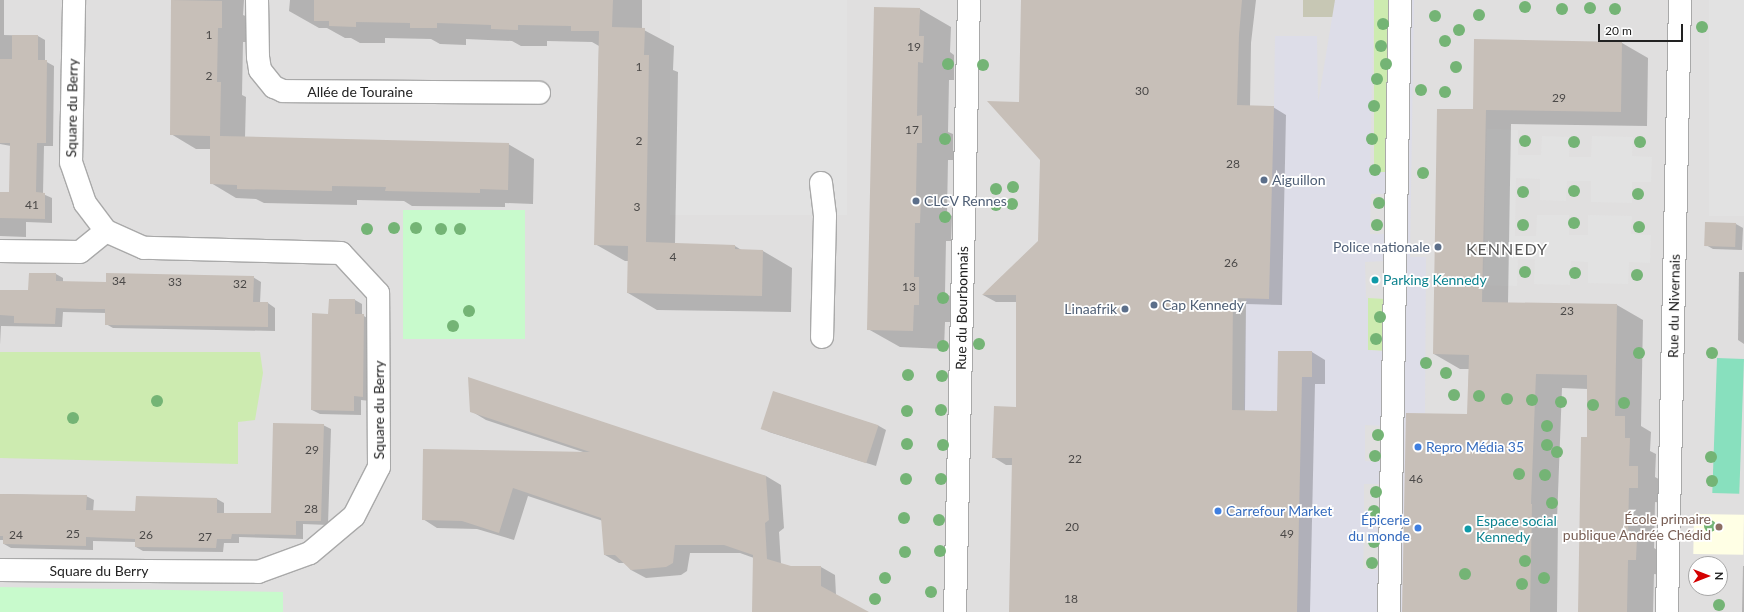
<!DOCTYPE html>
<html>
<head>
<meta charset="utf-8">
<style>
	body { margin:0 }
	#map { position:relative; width:1744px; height:612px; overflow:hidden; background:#f2efe9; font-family:Lato,sans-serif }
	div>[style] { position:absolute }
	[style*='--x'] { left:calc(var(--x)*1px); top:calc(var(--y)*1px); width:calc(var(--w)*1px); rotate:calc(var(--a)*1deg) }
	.residential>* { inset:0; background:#e0dfdf }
	.education>* { inset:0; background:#ffffe5; transform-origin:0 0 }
	.construction>* { inset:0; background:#c7c7b4; transform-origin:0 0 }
	.grass>* { inset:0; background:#cdebb0; transform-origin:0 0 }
	.park>* { inset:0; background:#c8facc; transform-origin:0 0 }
	.pitch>* { inset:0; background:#88e0be; transform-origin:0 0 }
	.parking>* { inset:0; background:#e2e2e2; transform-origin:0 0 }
	.plaza>* { inset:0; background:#dddde8 }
	.shadow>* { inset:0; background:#0003 }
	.building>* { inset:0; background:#c7bfb8; transform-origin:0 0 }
	.roads { filter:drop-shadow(1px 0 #a9a9a9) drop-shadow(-1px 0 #a9a9a9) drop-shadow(0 1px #a9a9a9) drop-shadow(0 -1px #a9a9a9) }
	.minor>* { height:22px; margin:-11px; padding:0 11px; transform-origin:11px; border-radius:11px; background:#fff }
	.trees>* { width:12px; height:12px; margin:-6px; border-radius:50%; background:#74b475 }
	.dots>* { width:11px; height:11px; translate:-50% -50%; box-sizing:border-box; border:2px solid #fff; border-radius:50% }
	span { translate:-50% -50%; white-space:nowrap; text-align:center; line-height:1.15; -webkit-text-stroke:3.5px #fff; paint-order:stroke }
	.number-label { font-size:12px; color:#4b4948 }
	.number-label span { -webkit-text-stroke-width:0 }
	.street-label { font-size:14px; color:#222 }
	.service-label { font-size:14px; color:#4e5e75 }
	.left { translate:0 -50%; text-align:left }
	.right { translate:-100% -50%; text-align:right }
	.culture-label { font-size:14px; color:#0d838f }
	.shop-label { font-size:14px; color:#366cbe }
	.education-label { font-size:14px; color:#785e54 }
	.quarter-label { font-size:16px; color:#555; letter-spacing:1px }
	.north { position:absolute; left:1688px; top:556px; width:40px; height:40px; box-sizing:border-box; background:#fff; border:1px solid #a7a7a7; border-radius:50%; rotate:90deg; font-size:11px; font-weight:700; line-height:16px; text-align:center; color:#222 }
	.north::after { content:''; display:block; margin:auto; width:14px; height:18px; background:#d40000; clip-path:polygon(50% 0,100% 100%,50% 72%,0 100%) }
	.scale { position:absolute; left:1598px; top:24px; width:85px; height:18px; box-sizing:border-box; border:2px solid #222; border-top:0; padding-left:5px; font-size:12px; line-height:14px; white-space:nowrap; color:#222; -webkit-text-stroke:3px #fff; paint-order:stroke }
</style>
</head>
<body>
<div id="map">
	<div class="residential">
		<i style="clip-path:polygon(evenodd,0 0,1744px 0,1744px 612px,0 612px,0 0,1696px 564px,1720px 564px,1720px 588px,1696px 588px,1696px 564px)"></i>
	</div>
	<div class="education">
		<i style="left:1694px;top:514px;width:50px;height:40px;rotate:1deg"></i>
	</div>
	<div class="construction">
		<i style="left:1303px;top:0;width:69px;height:17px"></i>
	</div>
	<div class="grass">
		<i style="left:1374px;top:0;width:16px;height:172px"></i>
		<i style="left:1368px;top:298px;width:17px;height:52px;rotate:3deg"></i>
		<i style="clip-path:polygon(0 352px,260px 352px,263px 373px,255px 420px,238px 422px,238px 464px,0 458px)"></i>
	</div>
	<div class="park">
		<i style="left:403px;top:210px;width:122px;height:129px"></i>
		<i style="clip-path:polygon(0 587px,283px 592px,283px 612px,0 612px)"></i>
	</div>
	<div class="pitch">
		<i style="left:1717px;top:358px;width:27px;height:135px;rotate:2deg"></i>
	</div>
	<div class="parking">
		<i style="left:670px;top:0;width:177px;height:215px"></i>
		<i style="left:1709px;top:0;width:35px;height:216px"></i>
		<i style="clip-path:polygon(1487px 129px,1518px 130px,1518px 155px,1541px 155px,1542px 136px,1570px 137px,1569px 157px,1591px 157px,1592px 136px,1633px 137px,1632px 156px,1652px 157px,1651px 182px,1632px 182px,1632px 203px,1591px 202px,1591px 181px,1567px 181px,1566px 201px,1540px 200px,1540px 179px,1516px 178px,1515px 236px,1536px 236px,1537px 215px,1569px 215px,1569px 235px,1588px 235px,1588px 215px,1632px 216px,1631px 234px,1651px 235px,1650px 263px,1629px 262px,1628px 284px,1588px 283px,1588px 262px,1571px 261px,1570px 285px,1534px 284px,1535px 259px,1518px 259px,1517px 286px,1484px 285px)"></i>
	</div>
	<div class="plaza">
		<i style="clip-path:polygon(evenodd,1335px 0,1374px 0,1370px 172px,1386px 172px,1390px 0,1414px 0,1410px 257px,1426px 257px,1425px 413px,1406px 413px,1402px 612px,1297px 612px,1301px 411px,1244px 410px,1246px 298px,1274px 106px,1275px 36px,1317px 36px,1318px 103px,1335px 0,1371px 194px,1387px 194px,1386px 234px,1370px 234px,1371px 194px,1335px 0,1385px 261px,1383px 351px,1368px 350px,1368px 298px,1366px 298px,1365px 262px,1385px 261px,1335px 0,1278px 351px,1312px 352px,1312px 377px,1278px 376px,1278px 351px,1335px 0,1365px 425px,1382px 426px,1382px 462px,1365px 461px,1365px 425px,1335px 0,1364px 484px,1383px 484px,1382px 520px,1364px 519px,1364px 484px,1335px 0,1364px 534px,1382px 535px,1381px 570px,1363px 569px,1364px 534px)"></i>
	</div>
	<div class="shadow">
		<i style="clip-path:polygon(0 0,4px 0,4px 35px,38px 36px,45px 40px,45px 61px,54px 66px,53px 146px,44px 146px,43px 194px,52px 198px,52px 223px,26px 222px,26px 237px,0 236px,0 193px,10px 193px,11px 146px,0 144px)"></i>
		<i style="clip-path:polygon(172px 0,244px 0,243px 15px,248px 17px,247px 42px,243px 42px,242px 95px,246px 97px,245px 138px,508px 144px,534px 159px,533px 204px,505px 203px,505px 207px,412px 206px,404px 201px,357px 200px,357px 205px,264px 203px,256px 199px,236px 198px,211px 183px,211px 149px,196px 149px,171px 134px)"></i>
		<i style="clip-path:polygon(290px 0,642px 0,642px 29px,674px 46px,673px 70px,678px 72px,675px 244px,735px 246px,743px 251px,763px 251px,792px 268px,791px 312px,657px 310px,628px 293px,629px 261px,625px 261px,595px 244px,599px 46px,592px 42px,547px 41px,547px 46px,521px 46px,512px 41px,466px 39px,466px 45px,440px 44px,431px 39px,385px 38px,385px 43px,360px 43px,351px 38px,345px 38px,327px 28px,319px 28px,289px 11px)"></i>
		<i style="clip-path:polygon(1022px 0,1256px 0,1251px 43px,1250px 107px,1273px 107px,1286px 115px,1282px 305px,1246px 304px,1245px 411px,1278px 412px,1279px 352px,1312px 352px,1325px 360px,1325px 384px,1315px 384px,1310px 612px,1010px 612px,1013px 465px,1006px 465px,993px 457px,1017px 408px,1017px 302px,996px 302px,983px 295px,1039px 241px,1041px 159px,1020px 103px)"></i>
		<i style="clip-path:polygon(920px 9px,951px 27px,950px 52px,954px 55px,954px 80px,949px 80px,948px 132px,953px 134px,953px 160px,948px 160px,947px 213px,952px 216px,951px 241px,946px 241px,945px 293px,950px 296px,950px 322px,945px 322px,944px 349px,900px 347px,868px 329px)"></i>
		<i style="clip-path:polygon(1475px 40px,1622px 43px,1648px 58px,1647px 126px,1511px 124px,1508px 304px,1617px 305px,1643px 320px,1641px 426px,1651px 432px,1650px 451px,1656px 454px,1655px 477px,1664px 482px,1663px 503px,1655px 502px,1654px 548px,1662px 553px,1662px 575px,1654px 574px,1653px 612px,1579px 612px,1588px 438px,1588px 389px,1562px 388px,1557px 520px,1558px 520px,1557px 612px,1403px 612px,1468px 415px,1469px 369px,1460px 369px,1434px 354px,1474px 110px)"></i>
		<i style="clip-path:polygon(1736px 224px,1743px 228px,1742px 250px,1713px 249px,1706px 245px)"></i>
		<i style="clip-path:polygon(1739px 272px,1744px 272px,1744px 344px,1738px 340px)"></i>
		<i style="clip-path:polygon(56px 274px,63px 278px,63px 282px,107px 283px,253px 277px,261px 282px,260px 303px,268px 303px,275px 308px,275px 331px,113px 328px,106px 324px,106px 313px,63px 312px,62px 327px,1px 326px,0 345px,0 291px,29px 292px)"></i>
		<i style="clip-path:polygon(355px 300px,362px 304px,362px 315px,371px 320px,370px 401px,361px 400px,361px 415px,320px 414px,312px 410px)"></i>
		<i style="clip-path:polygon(774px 392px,879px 426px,886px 430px,876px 466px,769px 432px,762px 428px)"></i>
		<i style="clip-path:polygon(471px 411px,766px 476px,781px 485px,784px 528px,779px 532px,781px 564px,791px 567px,821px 567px,835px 575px,836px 595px,861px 612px,753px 612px,754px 558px,740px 553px,690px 553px,687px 571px,681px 575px,646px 578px,631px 570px,625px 563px,619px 563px,605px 555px,603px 521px,528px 496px,514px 540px,477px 529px,437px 528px,423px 519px,583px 452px,486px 420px)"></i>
		<i style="clip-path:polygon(323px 425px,331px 429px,328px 525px,303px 524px,303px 539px,239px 537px,239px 543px,224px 543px,223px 552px,143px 551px,136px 547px,136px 542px,93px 541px,93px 550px,11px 548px,4px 544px,4px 540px,0 540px,0 494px,86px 496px,94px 500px,93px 512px,136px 512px,137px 497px,217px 499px,224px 503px,224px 514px,272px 514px)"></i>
		<i style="clip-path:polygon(1743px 566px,1744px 566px,1744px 612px,1742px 612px)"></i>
	</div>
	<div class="building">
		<i style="clip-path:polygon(171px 0,222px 1px,222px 28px,218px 28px,217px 82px,221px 82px,220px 136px,509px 143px,508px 190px,480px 189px,480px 193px,385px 191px,386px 187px,332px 186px,332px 191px,237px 189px,237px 185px,210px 184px,210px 136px,170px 135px)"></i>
		<i style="clip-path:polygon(314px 0,613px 0,612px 27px,645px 28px,644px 55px,649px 55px,646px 242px,735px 245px,735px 249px,763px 250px,762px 296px,627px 293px,628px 246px,594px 245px,599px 31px,571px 31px,571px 26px,518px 25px,518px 30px,491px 29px,491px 25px,437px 23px,437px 28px,410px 28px,410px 23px,356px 22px,356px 27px,329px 26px,329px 21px,314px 21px)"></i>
		<i style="clip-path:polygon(1021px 0,1242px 0,1239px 35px,1237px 105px,1274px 106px,1269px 299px,1233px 298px,1232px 410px,1277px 411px,1278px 351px,1312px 351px,1312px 377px,1302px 377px,1297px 612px,1009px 612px,1012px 458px,992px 458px,994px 406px,1016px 407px,1016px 295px,982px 295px,1038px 241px,1040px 160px,987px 101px,1019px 102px)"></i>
		<i style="clip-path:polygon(874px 7px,920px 8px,919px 36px,924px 36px,923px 63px,918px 62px,917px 116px,922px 115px,922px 143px,917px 143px,916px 197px,921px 197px,920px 223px,915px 223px,914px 277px,919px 277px,919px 305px,914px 305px,913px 331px,867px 330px)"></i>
		<i style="clip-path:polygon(12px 35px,38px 35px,38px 60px,47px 60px,46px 143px,37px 143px,36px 192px,45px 193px,45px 219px,0 218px,0 192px,9px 192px,10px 143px,0 143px,0 59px,12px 59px)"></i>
		<i style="clip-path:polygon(1474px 39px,1622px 42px,1621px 112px,1486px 110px,1482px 302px,1617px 304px,1615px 416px,1625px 416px,1625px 438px,1630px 438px,1629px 466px,1638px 466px,1638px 488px,1629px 488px,1628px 537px,1637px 537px,1636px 560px,1628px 560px,1627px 612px,1578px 612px,1581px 437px,1587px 437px,1587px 375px,1536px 374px,1531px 504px,1532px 504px,1530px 612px,1402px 612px,1406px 413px,1467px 414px,1469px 355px,1433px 354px,1437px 109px,1473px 109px)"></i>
		<i style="left:1705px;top:222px;width:31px;height:24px;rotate:2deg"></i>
		<i style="clip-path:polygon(29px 273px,56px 273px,56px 281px,106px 282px,106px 273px,254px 276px,253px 302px,268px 302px,268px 327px,105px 325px,105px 309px,80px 309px,56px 308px,55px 324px,14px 323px,14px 316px,0 315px,0 290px,28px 290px)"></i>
		<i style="clip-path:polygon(329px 299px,355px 299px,355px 314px,364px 314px,363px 397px,354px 396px,354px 411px,311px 410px,312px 313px,328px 314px)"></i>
		<i style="clip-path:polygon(468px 377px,766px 476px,769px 520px,765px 523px,767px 559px,791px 566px,821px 566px,821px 586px,869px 612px,752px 612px,753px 555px,724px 545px,675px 545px,673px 563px,666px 567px,631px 570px,615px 555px,604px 555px,601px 518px,513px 488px,499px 533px,462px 521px,422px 520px,423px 449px,590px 452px,470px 412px)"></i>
		<i style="left:773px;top:391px;width:111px;height:40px;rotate:18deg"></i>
		<i style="clip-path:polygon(273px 423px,324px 424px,321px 521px,296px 521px,296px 535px,232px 534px,231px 539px,217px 539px,216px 548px,135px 547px,135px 539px,86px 537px,86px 546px,3px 544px,3px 536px,0 536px,0 494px,87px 495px,86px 510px,135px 511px,136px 496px,217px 498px,217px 513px,271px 513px)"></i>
	</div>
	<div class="roads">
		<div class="minor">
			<i style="--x:257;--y:0;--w:57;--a:89"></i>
			<i style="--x:258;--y:57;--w:13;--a:81"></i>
			<i style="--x:260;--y:70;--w:22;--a:51"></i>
			<i style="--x:274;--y:87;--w:10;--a:24"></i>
			<i style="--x:283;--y:91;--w:256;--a:0.4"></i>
			<i style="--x:821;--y:183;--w:33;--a:83"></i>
			<i style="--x:825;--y:216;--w:121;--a:91.4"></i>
			<i style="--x:0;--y:251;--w:80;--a:0.7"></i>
			<i style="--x:80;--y:252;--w:33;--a:-39"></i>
			<i style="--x:0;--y:570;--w:258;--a:0.4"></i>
			<i style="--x:258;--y:572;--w:55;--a:-20.1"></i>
			<i style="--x:310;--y:553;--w:57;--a:-40.1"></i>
			<i style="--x:354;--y:516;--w:55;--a:-63"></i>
			<i style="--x:379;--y:467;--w:174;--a:-90.3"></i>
			<i style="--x:378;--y:293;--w:54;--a:-132.8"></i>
			<i style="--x:341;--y:253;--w:197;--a:-178.5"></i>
			<i style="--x:144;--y:248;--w:42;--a:-155.9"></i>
			<i style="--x:106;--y:231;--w:35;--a:-127"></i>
			<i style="--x:85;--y:203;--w:43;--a:-108.9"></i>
			<i style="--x:71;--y:162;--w:162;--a:-88.9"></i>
			<i style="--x:955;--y:612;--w:612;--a:-88.69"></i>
			<i style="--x:1389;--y:612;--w:612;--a:-88.97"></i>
			<i style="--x:1667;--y:612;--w:612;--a:-88.78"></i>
		</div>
	</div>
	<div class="trees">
		<i style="left:1525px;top:7px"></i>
		<i style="left:1590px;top:8px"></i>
		<i style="left:1562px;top:9px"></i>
		<i style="left:1615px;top:9px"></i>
		<i style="left:1479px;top:15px"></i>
		<i style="left:1435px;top:16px"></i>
		<i style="left:1383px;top:24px"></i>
		<i style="left:1702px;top:27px"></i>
		<i style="left:1459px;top:30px"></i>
		<i style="left:1445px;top:41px"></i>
		<i style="left:1381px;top:46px"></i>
		<i style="left:948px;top:64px"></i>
		<i style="left:1386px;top:64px"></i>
		<i style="left:983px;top:65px"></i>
		<i style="left:1456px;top:67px"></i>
		<i style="left:1377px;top:79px"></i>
		<i style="left:1421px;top:90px"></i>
		<i style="left:1445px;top:92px"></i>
		<i style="left:1374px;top:106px"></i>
		<i style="left:945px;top:139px"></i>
		<i style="left:1372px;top:139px"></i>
		<i style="left:1525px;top:141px"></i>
		<i style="left:1574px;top:142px"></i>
		<i style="left:1640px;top:142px"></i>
		<i style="left:1375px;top:170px"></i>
		<i style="left:1423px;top:173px"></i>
		<i style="left:1013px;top:187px"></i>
		<i style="left:996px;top:189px"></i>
		<i style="left:1574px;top:191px"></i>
		<i style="left:1523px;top:192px"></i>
		<i style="left:1638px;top:194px"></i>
		<i style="left:1379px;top:203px"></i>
		<i style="left:1012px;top:204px"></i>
		<i style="left:996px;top:205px"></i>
		<i style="left:945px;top:217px"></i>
		<i style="left:1574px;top:223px"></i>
		<i style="left:1377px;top:225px"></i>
		<i style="left:1523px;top:225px"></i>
		<i style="left:1639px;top:227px"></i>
		<i style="left:394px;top:228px"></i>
		<i style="left:416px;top:228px"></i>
		<i style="left:367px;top:229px"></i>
		<i style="left:441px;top:229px"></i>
		<i style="left:460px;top:229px"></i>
		<i style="left:1525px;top:272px"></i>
		<i style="left:1575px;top:273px"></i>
		<i style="left:1637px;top:275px"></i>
		<i style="left:943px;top:298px"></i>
		<i style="left:469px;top:311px"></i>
		<i style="left:1380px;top:317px"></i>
		<i style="left:453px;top:326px"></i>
		<i style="left:1376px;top:339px"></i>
		<i style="left:979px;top:344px"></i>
		<i style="left:943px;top:346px"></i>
		<i style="left:1639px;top:353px"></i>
		<i style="left:1712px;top:353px"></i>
		<i style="left:1426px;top:363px"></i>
		<i style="left:1446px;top:373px"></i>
		<i style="left:908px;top:375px"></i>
		<i style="left:942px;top:376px"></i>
		<i style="left:1454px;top:395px"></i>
		<i style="left:1479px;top:396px"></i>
		<i style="left:1507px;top:399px"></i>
		<i style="left:1532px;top:400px"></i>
		<i style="left:157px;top:401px"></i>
		<i style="left:1561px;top:402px"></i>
		<i style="left:1624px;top:403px"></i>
		<i style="left:1593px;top:405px"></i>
		<i style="left:941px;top:410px"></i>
		<i style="left:907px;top:411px"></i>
		<i style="left:73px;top:418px"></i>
		<i style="left:1547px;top:426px"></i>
		<i style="left:1378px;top:435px"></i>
		<i style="left:907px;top:444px"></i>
		<i style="left:943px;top:445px"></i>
		<i style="left:1547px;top:445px"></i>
		<i style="left:1557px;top:452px"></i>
		<i style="left:1375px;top:456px"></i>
		<i style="left:1711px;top:457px"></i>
		<i style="left:1519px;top:474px"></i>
		<i style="left:1545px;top:475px"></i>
		<i style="left:906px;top:479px"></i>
		<i style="left:941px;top:479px"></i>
		<i style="left:1712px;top:481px"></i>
		<i style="left:1376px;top:492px"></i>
		<i style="left:1552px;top:503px"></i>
		<i style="left:1374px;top:511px"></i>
		<i style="left:904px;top:518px"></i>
		<i style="left:939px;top:520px"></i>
		<i style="left:1710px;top:526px"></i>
		<i style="left:1374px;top:542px"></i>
		<i style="left:940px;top:551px"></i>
		<i style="left:905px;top:552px"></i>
		<i style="left:1525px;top:561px"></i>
		<i style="left:1372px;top:563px"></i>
		<i style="left:1465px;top:574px"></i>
		<i style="left:885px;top:578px"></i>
		<i style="left:1544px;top:578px"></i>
		<i style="left:1522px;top:584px"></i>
		<i style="left:931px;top:592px"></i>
		<i style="left:875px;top:599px"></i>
		<i style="left:1719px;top:605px"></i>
	</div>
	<div class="dots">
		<i style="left:1264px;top:180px;background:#5c6f8a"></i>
		<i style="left:916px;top:201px;background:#5c6f8a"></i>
		<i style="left:1438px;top:247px;background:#5c6f8a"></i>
		<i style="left:1375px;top:280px;background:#0f9aa8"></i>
		<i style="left:1154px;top:305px;background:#5c6f8a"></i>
		<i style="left:1125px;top:309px;background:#5c6f8a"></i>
		<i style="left:1418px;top:447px;background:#3f7fe0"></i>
		<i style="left:1218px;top:511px;background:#3f7fe0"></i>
		<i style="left:1719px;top:527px;background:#8d6e63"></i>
		<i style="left:1418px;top:528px;background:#3f7fe0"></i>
		<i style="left:1468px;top:529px;background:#0f9aa8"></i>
	</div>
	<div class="number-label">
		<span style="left:209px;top:35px">1</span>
		<span style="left:914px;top:47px">19</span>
		<span style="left:639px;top:67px">1</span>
		<span style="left:209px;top:76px">2</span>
		<span style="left:1142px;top:91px">30</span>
		<span style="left:1559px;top:98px">29</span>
		<span style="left:912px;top:130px">17</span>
		<span style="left:639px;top:141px">2</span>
		<span style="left:1233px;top:164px">28</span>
		<span style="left:32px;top:205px">41</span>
		<span style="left:637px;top:207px">3</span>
		<span style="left:673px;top:257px">4</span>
		<span style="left:1231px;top:263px">26</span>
		<span style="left:119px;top:281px">34</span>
		<span style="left:175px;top:282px">33</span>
		<span style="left:240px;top:284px">32</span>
		<span style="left:909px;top:287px">13</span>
		<span style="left:1567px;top:311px">23</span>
		<span style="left:312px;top:450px">29</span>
		<span style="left:1075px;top:459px">22</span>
		<span style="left:1416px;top:479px">46</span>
		<span style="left:311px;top:509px">28</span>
		<span style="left:1072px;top:527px">20</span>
		<span style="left:73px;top:534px">25</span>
		<span style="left:1287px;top:534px">49</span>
		<span style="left:16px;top:535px">24</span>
		<span style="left:146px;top:535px">26</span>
		<span style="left:205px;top:537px">27</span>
		<span style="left:1071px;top:599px">18</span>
	</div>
	<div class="street-label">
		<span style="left:360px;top:92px">Allée de Touraine</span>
		<span style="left:72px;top:108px;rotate:-89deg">Square du Berry</span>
		<span style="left:1674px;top:306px;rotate:-89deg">Rue du Nivernais</span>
		<span style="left:962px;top:308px;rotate:-89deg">Rue du Bourbonnais</span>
		<span style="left:379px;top:410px;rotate:-90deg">Square du Berry</span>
		<span style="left:99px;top:571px">Square du Berry</span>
	</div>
	<div class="service-label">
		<span class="left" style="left:1272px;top:180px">Aiguillon</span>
		<span class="left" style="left:924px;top:201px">CLCV Rennes</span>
		<span class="right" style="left:1430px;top:247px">Police nationale</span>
		<span class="left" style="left:1162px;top:305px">Cap Kennedy</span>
		<span class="right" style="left:1117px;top:309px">Linaafrik</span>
	</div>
	<div class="culture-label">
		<span class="left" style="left:1383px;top:280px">Parking Kennedy</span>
		<span class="left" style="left:1476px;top:529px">Espace social<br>Kennedy</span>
	</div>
	<div class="shop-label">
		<span class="left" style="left:1426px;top:447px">Repro Média 35</span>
		<span class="left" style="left:1226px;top:511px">Carrefour Market</span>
		<span class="right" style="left:1410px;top:528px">Épicerie<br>du monde</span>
	</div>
	<div class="education-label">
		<span class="right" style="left:1711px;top:527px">École primaire<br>publique Andrée Chédid</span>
	</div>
	<div class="quarter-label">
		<span style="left:1507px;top:249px">KENNEDY</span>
	</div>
	<div class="north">N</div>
	<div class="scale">20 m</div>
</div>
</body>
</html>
